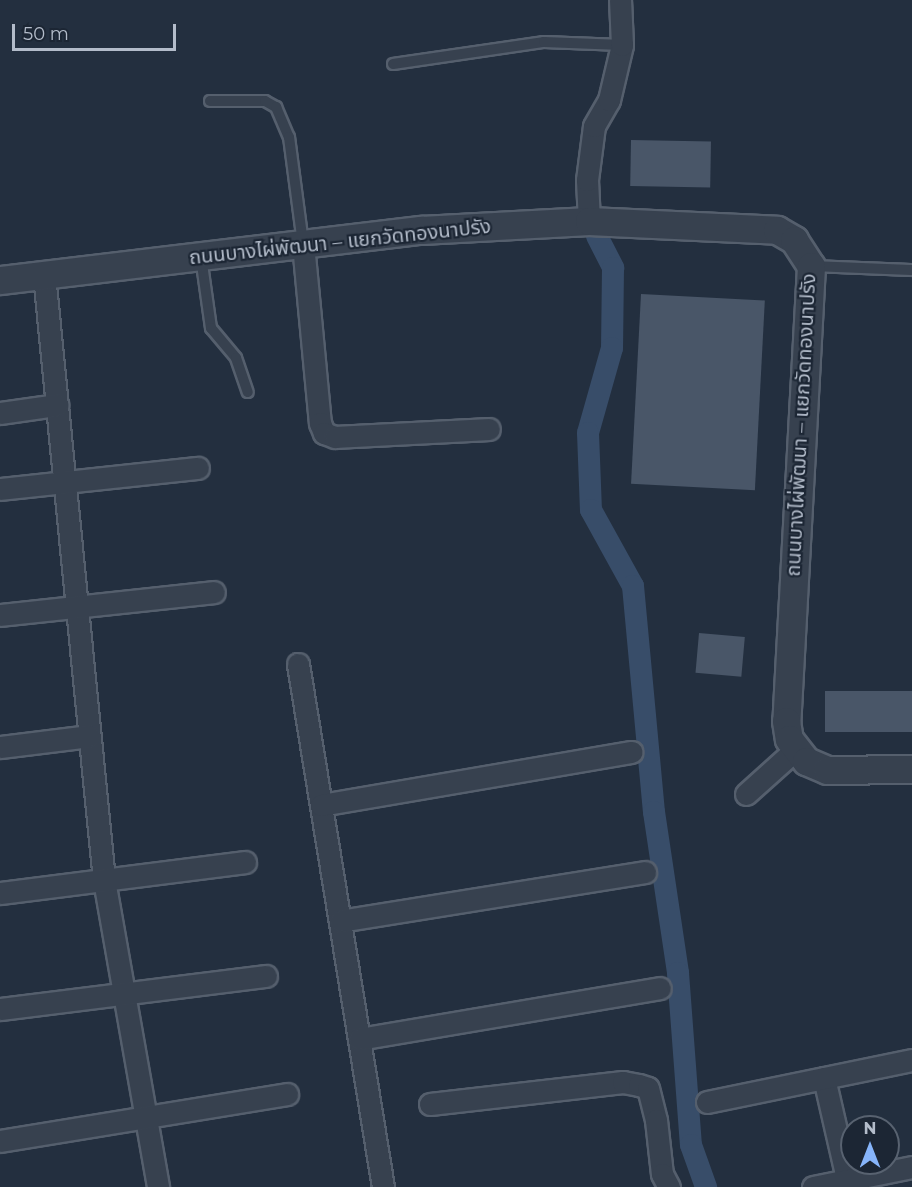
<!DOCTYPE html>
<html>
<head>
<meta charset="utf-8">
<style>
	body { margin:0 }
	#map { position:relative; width:912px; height:1187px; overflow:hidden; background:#232f3f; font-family:Montserrat,"Noto Sans Thai",sans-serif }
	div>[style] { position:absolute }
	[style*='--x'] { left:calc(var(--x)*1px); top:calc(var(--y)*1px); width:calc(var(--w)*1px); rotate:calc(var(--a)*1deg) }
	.canal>* { height:22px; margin:-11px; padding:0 11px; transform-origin:11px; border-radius:11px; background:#384d69 }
	.building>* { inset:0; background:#495668; transform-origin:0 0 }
	.roads { filter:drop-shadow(2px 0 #555f6d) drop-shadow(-2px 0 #555f6d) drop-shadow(0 2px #555f6d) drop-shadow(0 -2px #555f6d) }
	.service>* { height:10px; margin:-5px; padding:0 5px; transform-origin:5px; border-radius:5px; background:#37414f }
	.minor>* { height:21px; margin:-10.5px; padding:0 10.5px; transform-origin:10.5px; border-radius:10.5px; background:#37414f }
	.tertiary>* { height:27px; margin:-13.5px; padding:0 13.5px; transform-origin:13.5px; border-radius:13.5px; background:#37414f }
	span { translate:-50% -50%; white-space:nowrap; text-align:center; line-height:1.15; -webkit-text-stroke:4.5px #1c2634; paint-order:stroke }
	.street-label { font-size:20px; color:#b3bcca }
	.north { position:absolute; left:840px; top:1115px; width:60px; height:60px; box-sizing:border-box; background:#1c2634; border:2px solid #586270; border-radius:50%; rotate:0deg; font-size:16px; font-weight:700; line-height:24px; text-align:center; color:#b3bcca }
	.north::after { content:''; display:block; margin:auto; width:21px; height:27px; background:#87b5fb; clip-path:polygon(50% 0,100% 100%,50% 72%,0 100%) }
	.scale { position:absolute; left:12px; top:24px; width:164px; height:27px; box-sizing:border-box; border:3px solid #b3bcca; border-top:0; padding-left:8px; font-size:18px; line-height:21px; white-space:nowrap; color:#b3bcca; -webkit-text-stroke:4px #1c2634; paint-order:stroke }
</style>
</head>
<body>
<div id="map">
	<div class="canal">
		<i style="--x:597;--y:236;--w:36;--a:63"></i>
		<i style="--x:613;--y:268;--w:80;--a:90.7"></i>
		<i style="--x:612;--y:348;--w:88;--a:105.8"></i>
		<i style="--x:588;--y:433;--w:77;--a:87.8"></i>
		<i style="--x:591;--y:510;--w:87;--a:61.1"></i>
		<i style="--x:633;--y:586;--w:227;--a:84.7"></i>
		<i style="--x:654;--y:812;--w:163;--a:81.5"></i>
		<i style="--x:678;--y:973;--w:172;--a:85.7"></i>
		<i style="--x:691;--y:1145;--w:45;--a:70.3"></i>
	</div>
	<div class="building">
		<i style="left:631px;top:140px;width:80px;height:46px;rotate:1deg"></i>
		<i style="left:641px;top:294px;width:124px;height:190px;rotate:3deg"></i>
		<i style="left:699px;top:633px;width:46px;height:40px;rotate:5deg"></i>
		<i style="left:912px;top:691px;width:41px;height:87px;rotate:90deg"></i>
	</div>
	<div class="roads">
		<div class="service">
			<i style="--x:393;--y:64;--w:153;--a:-8.3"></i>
			<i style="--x:544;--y:42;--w:78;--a:2.2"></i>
			<i style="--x:210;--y:101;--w:55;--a:0"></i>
			<i style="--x:265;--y:101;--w:13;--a:29"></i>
			<i style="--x:276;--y:107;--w:33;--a:67"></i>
			<i style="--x:289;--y:137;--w:108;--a:82.5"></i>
			<i style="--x:201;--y:257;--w:72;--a:82"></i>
			<i style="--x:211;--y:328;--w:39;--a:50"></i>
			<i style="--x:236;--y:358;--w:36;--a:71"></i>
			<i style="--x:811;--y:266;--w:101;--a:2.3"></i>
		</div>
		<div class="minor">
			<i style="--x:589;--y:221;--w:41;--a:-92.8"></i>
			<i style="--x:587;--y:180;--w:54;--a:-82.6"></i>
			<i style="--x:594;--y:126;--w:30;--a:-60"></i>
			<i style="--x:609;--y:100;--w:57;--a:-76.7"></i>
			<i style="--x:622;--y:45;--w:45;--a:-92.5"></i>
			<i style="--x:303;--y:244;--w:180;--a:84.6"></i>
			<i style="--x:320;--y:423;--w:11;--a:68"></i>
			<i style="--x:324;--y:433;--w:12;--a:20"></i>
			<i style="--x:335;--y:437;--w:154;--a:-3"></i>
			<i style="--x:44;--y:275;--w:608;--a:84.34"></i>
			<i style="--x:104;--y:880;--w:312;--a:80"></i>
			<i style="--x:0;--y:413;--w:58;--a:-8"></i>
			<i style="--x:0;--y:489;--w:199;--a:-6.1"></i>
			<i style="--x:0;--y:615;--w:215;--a:-6.1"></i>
			<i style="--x:298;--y:664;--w:530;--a:80.77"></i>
			<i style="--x:0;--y:747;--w:90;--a:-7"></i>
			<i style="--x:746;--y:794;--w:66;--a:-41.9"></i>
			<i style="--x:321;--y:805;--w:315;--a:-9.7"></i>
			<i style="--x:0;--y:893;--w:247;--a:-7.2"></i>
			<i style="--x:340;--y:921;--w:309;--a:-9.1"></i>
			<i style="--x:0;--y:1009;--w:268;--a:-7.1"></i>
			<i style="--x:359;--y:1039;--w:305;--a:-9.6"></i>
			<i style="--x:824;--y:1078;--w:112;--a:77.1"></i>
			<i style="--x:707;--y:1102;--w:209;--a:-11.6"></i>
			<i style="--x:430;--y:1104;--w:194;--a:-6.5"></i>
			<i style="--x:623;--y:1082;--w:16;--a:11"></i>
			<i style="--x:639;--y:1085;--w:9;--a:18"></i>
			<i style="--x:648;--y:1088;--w:33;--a:76"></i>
			<i style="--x:656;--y:1120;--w:54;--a:83.7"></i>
			<i style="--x:662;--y:1174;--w:15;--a:62"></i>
			<i style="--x:0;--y:1141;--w:291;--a:-9.3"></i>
			<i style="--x:813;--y:1187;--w:101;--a:-11.4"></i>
		</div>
		<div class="tertiary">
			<i style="--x:0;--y:280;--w:424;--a:-6.8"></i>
			<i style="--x:421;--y:230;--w:168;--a:-3.1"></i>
			<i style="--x:589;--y:221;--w:188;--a:2.7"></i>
			<i style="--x:777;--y:230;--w:20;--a:30"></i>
			<i style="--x:794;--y:240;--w:31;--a:57"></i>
			<i style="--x:811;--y:266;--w:456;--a:93.1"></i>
			<i style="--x:786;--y:721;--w:18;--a:81"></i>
			<i style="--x:789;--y:739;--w:28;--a:52"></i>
			<i style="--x:806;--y:761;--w:23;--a:23"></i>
			<i style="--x:827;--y:770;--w:85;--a:-0.7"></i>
		</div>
	</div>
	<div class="street-label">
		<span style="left:340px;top:242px;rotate:-6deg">ถนนบางไผ่พัฒนา – แยกวัดทองนาปรัง</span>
		<span style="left:801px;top:425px;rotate:-87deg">ถนนบางไผ่พัฒนา – แยกวัดทองนาปรัง</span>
	</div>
	<div class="north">N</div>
	<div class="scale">50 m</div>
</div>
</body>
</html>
